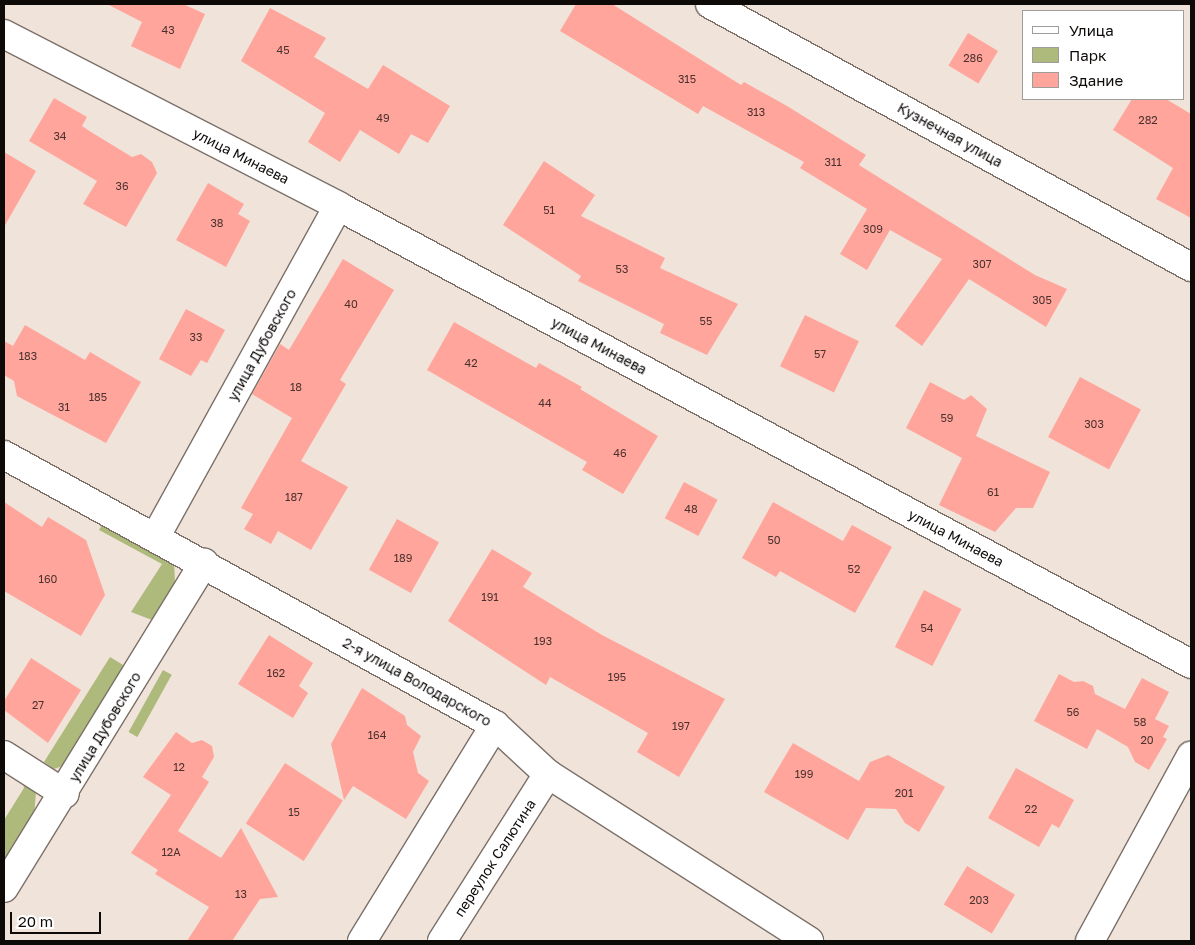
<!DOCTYPE html>
<html>
<head>
<meta charset="utf-8">
<style>
	body { margin:0 }
	#map { position:relative; width:1195px; height:945px; overflow:hidden; background:#f0e3da; font-family:"Golos Text",sans-serif }
	div>[style] { position:absolute }
	[style*='--x'] { left:calc(var(--x)*1px); top:calc(var(--y)*1px); width:calc(var(--w)*1px); rotate:calc(var(--a)*1deg) }
	.green>* { inset:0; background:#aeba7b; transform-origin:0 0 }
	.building>* { inset:0; background:#ffa59c; transform-origin:0 0 }
	.roads { filter:drop-shadow(1px 0 #7c7069) drop-shadow(-1px 0 #7c7069) drop-shadow(0 1px #7c7069) drop-shadow(0 -1px #7c7069) }
	.minor>* { height:28px; margin:-14px; padding:0 14px; transform-origin:14px; border-radius:14px; background:#fff }
	span { translate:-50% -50%; white-space:nowrap; text-align:center; line-height:1.15; -webkit-text-stroke:4px #fff; paint-order:stroke }
	.number-label { font-size:11px; color:#4a312d }
	.number-label span { -webkit-text-stroke-width:0 }
	.street-label { font-size:14px; color:#0e0a08 }
	.frame { position:absolute; inset:0; border:5px solid #0e0a08; pointer-events:none }
	.legend { position:absolute; left:1022px; top:10px; width:162px; height:90px; box-sizing:border-box; background:#fff; border:1px solid #9f9d9c; margin:0; padding:6px 9px; list-style:none; font-size:15px; color:#0e0a08 }
	.legend li { display:flex; align-items:center; gap:10px; height:25px }
	.legend b { width:25px; border:1px solid #9f9d9c }
	.scale { position:absolute; left:10px; top:912px; width:91px; height:22px; box-sizing:border-box; border:2px solid #0e0a08; border-top:0; padding-left:6px; font-size:15px; line-height:18px; white-space:nowrap; color:#0e0a08; -webkit-text-stroke:4px #fff; paint-order:stroke }
</style>
</head>
<body>
<div id="map">
	<div class="green">
		<i style="clip-path:polygon(104px 521px,174px 561px,175px 583px,152px 620px,131px 612px,162px 564px,99px 530px)"></i>
		<i style="clip-path:polygon(110px 657px,128px 668px,68px 764px,54px 769px,44px 762px)"></i>
		<i style="left:163px;top:670px;width:10px;height:71px;rotate:29deg"></i>
		<i style="clip-path:polygon(23px 783px,36px 792px,34px 816px,4px 864px,4px 820px,24px 788px)"></i>
	</div>
	<div class="building">
		<i style="clip-path:polygon(107px 4px,183px 4px,205px 14px,180px 69px,131px 46px,142px 22px)"></i>
		<i style="clip-path:polygon(576px 4px,612px 4px,741px 85px,744px 82px,787px 106px,866px 155px,859px 165px,1035px 275px,1067px 289px,1046px 327px,969px 279px,922px 346px,895px 326px,942px 259px,890px 230px,867px 270px,840px 254px,867px 209px,800px 168px,804px 162px,703px 106px,698px 114px,560px 31px)"></i>
		<i style="clip-path:polygon(270px 8px,326px 38px,314px 57px,368px 89px,383px 65px,450px 106px,428px 143px,411px 134px,399px 154px,360px 130px,340px 162px,308px 142px,325px 113px,241px 61px)"></i>
		<i style="left:968px;top:33px;width:35px;height:38px;rotate:31deg"></i>
		<i style="clip-path:polygon(54px 98px,87px 117px,82px 126px,91px 132px,132px 157px,141px 154px,152px 162px,157px 173px,126px 227px,83px 204px,97px 181px,29px 141px)"></i>
		<i style="clip-path:polygon(1132px 99px,1166px 99px,1191px 114px,1191px 218px,1156px 199px,1173px 168px,1113px 130px)"></i>
		<i style="clip-path:polygon(4px 152px,36px 171px,4px 227px)"></i>
		<i style="clip-path:polygon(544px 161px,595px 195px,581px 216px,665px 258px,660px 268px,738px 304px,707px 355px,660px 333px,664px 324px,578px 281px,581px 276px,503px 225px)"></i>
		<i style="clip-path:polygon(208px 183px,244px 204px,238px 214px,250px 221px,226px 267px,176px 240px)"></i>
		<i style="clip-path:polygon(343px 259px,394px 290px,340px 380px,346px 384px,301px 461px,348px 487px,311px 550px,278px 531px,271px 544px,244px 529px,253px 514px,241px 508px,292px 418px,252px 394px,280px 344px,289px 350px)"></i>
		<i style="clip-path:polygon(186px 309px,225px 330px,207px 363px,201px 360px,191px 376px,159px 359px)"></i>
		<i style="left:805px;top:315px;width:60px;height:57px;rotate:26deg"></i>
		<i style="clip-path:polygon(454px 322px,536px 368px,539px 363px,582px 387px,580px 389px,658px 436px,623px 494px,582px 470px,587px 462px,427px 370px)"></i>
		<i style="clip-path:polygon(25px 325px,85px 360px,90px 352px,141px 382px,106px 443px,17px 396px,14px 381px,4px 375px,4px 341px,13px 346px)"></i>
		<i style="left:1080px;top:377px;width:69px;height:68px;rotate:28deg"></i>
		<i style="clip-path:polygon(930px 382px,964px 400px,971px 395px,987px 409px,976px 436px,1050px 472px,1033px 508px,1016px 508px,995px 532px,939px 505px,962px 458px,906px 428px)"></i>
		<i style="left:684px;top:482px;width:38px;height:41px;rotate:28deg"></i>
		<i style="clip-path:polygon(4px 502px,42px 527px,48px 517px,86px 540px,105px 595px,81px 636px,4px 591px)"></i>
		<i style="clip-path:polygon(773px 502px,843px 541px,852px 525px,892px 547px,855px 613px,780px 571px,776px 577px,742px 558px)"></i>
		<i style="left:397px;top:519px;width:48px;height:58px;rotate:29deg"></i>
		<i style="clip-path:polygon(492px 549px,532px 573px,523px 587px,602px 635px,725px 699px,679px 777px,637px 752px,648px 733px,550px 677px,546px 685px,448px 621px)"></i>
		<i style="left:924px;top:590px;width:42px;height:64px;rotate:27deg"></i>
		<i style="clip-path:polygon(269px 635px,313px 663px,299px 686px,308px 693px,293px 718px,238px 684px)"></i>
		<i style="clip-path:polygon(31px 658px,81px 690px,48px 743px,4px 710px,4px 701px)"></i>
		<i style="clip-path:polygon(1059px 674px,1074px 682px,1083px 681px,1093px 686px,1095px 694px,1125px 709px,1142px 678px,1169px 692px,1155px 719px,1169px 726px,1163px 737px,1167px 739px,1149px 770px,1135px 762px,1128px 747px,1097px 729px,1087px 749px,1034px 721px)"></i>
		<i style="clip-path:polygon(362px 688px,405px 716px,407px 725px,421px 736px,413px 752px,418px 773px,429px 781px,406px 819px,353px 786px,344px 800px,331px 744px)"></i>
		<i style="clip-path:polygon(176px 732px,192px 743px,202px 740px,212px 746px,214px 757px,202px 777px,209px 782px,178px 831px,221px 858px,241px 828px,278px 897px,260px 899px,232px 941px,187px 941px,209px 907px,155px 874px,158px 870px,131px 853px,171px 795px,143px 777px)"></i>
		<i style="clip-path:polygon(793px 743px,859px 781px,870px 762px,888px 755px,945px 787px,919px 832px,905px 823px,896px 809px,866px 808px,848px 840px,764px 792px)"></i>
		<i style="left:285px;top:763px;width:69px;height:72px;rotate:33deg"></i>
		<i style="clip-path:polygon(1016px 768px,1074px 800px,1059px 828px,1052px 824px,1039px 847px,988px 818px)"></i>
		<i style="left:967px;top:866px;width:56px;height:45px;rotate:31deg"></i>
	</div>
	<div class="roads">
		<div class="minor">
			<i style="--x:710;--y:4;--w:548;--a:28.67"></i>
			<i style="--x:4;--y:34;--w:376;--a:27.2"></i>
			<i style="--x:338;--y:206;--w:968;--a:28.23"></i>
			<i style="--x:4;--y:455;--w:560;--a:28.81"></i>
			<i style="--x:495;--y:725;--w:72;--a:42.8"></i>
			<i style="--x:548;--y:774;--w:310;--a:32.6"></i>
			<i style="--x:156;--y:536;--w:377;--a:-61.1"></i>
			<i style="--x:4;--y:755;--w:72;--a:32.6"></i>
			<i style="--x:4;--y:888;--w:382;--a:-58.4"></i>
			<i style="--x:362;--y:941;--w:254;--a:-58.4"></i>
			<i style="--x:442;--y:941;--w:198;--a:-57.6"></i>
			<i style="--x:1090;--y:941;--w:211;--a:-61.4"></i>
		</div>
	</div>
	<div class="number-label">
		<span style="left:168px;top:30px">43</span>
		<span style="left:283px;top:50px">45</span>
		<span style="left:973px;top:58px">286</span>
		<span style="left:687px;top:79px">315</span>
		<span style="left:756px;top:112px">313</span>
		<span style="left:383px;top:118px">49</span>
		<span style="left:1148px;top:120px">282</span>
		<span style="left:60px;top:136px">34</span>
		<span style="left:833px;top:162px">311</span>
		<span style="left:122px;top:186px">36</span>
		<span style="left:549px;top:210px">51</span>
		<span style="left:217px;top:223px">38</span>
		<span style="left:873px;top:229px">309</span>
		<span style="left:982px;top:264px">307</span>
		<span style="left:622px;top:269px">53</span>
		<span style="left:1042px;top:300px">305</span>
		<span style="left:351px;top:304px">40</span>
		<span style="left:706px;top:321px">55</span>
		<span style="left:196px;top:337px">33</span>
		<span style="left:820px;top:354px">57</span>
		<span style="left:28px;top:356px">183</span>
		<span style="left:471px;top:363px">42</span>
		<span style="left:296px;top:387px">18</span>
		<span style="left:98px;top:397px">185</span>
		<span style="left:545px;top:403px">44</span>
		<span style="left:64px;top:407px">31</span>
		<span style="left:947px;top:418px">59</span>
		<span style="left:1094px;top:424px">303</span>
		<span style="left:620px;top:453px">46</span>
		<span style="left:993px;top:492px">61</span>
		<span style="left:294px;top:497px">187</span>
		<span style="left:691px;top:509px">48</span>
		<span style="left:774px;top:540px">50</span>
		<span style="left:403px;top:558px">189</span>
		<span style="left:854px;top:569px">52</span>
		<span style="left:48px;top:579px">160</span>
		<span style="left:490px;top:597px">191</span>
		<span style="left:927px;top:628px">54</span>
		<span style="left:543px;top:641px">193</span>
		<span style="left:276px;top:673px">162</span>
		<span style="left:617px;top:677px">195</span>
		<span style="left:38px;top:705px">27</span>
		<span style="left:1073px;top:712px">56</span>
		<span style="left:1140px;top:722px">58</span>
		<span style="left:681px;top:726px">197</span>
		<span style="left:377px;top:735px">164</span>
		<span style="left:1147px;top:740px">20</span>
		<span style="left:179px;top:767px">12</span>
		<span style="left:804px;top:774px">199</span>
		<span style="left:904px;top:793px">201</span>
		<span style="left:1031px;top:809px">22</span>
		<span style="left:294px;top:812px">15</span>
		<span style="left:171px;top:852px">12А</span>
		<span style="left:241px;top:894px">13</span>
		<span style="left:979px;top:900px">203</span>
	</div>
	<div class="street-label">
		<span style="left:950px;top:135px;rotate:29deg">Кузнечная улица</span>
		<span style="left:241px;top:156px;rotate:27deg">улица Минаева</span>
		<span style="left:262px;top:345px;rotate:-61deg">улица Дубовского</span>
		<span style="left:599px;top:346px;rotate:28deg">улица Минаева</span>
		<span style="left:956px;top:538px;rotate:28deg">улица Минаева</span>
		<span style="left:417px;top:682px;rotate:29deg">2-я улица Володарского</span>
		<span style="left:105px;top:727px;rotate:-59deg">улица Дубовского</span>
		<span style="left:495px;top:858px;rotate:-57deg">переулок Салютина</span>
	</div>
	<div class="frame"></div>
	<ul class="legend">
	<li><b style="height:6px;background:#fff"></b>Улица</li>
	<li><b style="height:14px;background:#aeba7b"></b>Парк</li>
	<li><b style="height:14px;background:#ffa59c"></b>Здание</li>
	</ul>
	<div class="scale">20 m</div>
</div>
</body>
</html>
